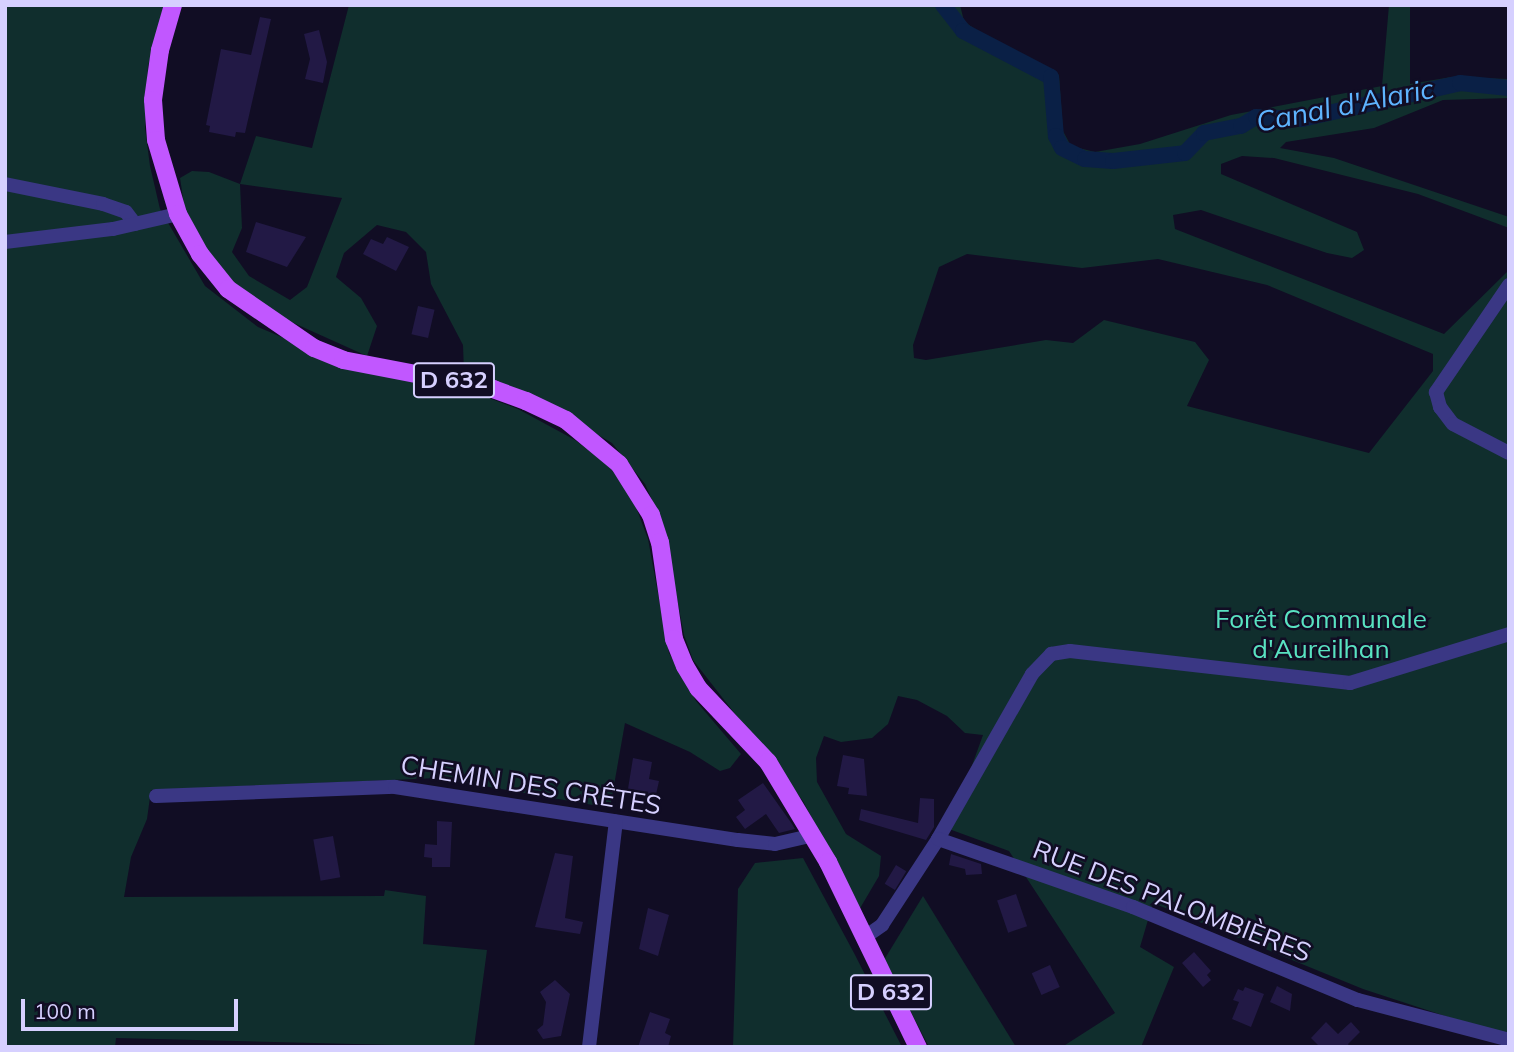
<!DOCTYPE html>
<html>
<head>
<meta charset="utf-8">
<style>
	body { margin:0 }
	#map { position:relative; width:1514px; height:1052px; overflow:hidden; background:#110d24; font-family:Mulish,sans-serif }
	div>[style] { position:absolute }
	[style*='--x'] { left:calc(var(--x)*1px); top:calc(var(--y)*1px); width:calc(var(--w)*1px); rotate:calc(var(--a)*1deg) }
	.green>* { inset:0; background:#102e2d }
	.canal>* { height:16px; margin:-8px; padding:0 8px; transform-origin:8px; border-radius:8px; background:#0a2046 }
	.building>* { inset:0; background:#221945; transform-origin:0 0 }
	.minor>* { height:14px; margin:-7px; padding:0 7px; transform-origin:7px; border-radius:7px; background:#3a3784 }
	.major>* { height:18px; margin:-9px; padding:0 9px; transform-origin:9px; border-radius:9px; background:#c157ff }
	span { translate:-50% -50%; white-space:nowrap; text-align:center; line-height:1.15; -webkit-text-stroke:5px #110d24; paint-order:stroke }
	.shield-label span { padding:2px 5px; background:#110d24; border:2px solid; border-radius:5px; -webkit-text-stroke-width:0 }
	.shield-label { font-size:24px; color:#d6d0ff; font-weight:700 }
	.park-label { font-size:26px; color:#59e2c1 }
	.street-label { font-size:26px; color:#d6d0ff }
	.water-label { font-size:28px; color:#5eb4ff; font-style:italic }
	.frame { position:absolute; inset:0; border:7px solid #d6d0ff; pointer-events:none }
	.scale { position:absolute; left:21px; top:999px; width:217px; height:32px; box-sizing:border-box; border:4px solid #d6d0ff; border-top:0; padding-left:9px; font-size:21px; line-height:24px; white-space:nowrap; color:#d6d0ff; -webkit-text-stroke:5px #110d24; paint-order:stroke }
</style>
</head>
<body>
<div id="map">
	<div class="green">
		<i style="clip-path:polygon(5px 5px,164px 5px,148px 66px,145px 128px,150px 166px,160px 209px,205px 286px,258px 327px,361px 371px,465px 389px,518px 409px,575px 440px,609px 466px,633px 499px,648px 539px,669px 653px,696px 701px,741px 754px,730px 768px,720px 771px,690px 752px,625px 723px,610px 808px,438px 778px,151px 790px,147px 819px,131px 857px,124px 897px,384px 896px,385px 890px,426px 896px,423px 944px,487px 950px,474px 1047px,116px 1038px,115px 1047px,5px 1047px)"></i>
		<i style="clip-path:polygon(evenodd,349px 5px,960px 5px,964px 21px,993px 43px,1059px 75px,1063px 131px,1071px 146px,1095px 152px,1140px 144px,1231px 115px,1382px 86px,1389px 5px,1410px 5px,1410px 84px,1451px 77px,1509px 79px,1509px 98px,1443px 100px,1374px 128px,1286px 142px,1280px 148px,1334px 158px,1509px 217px,1509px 228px,1418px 194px,1274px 158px,1242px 156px,1221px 164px,1221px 174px,1357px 232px,1364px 250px,1352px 258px,1327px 253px,1201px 210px,1173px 215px,1175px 229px,1444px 334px,1509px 270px,1509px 1037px,1363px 989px,1153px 903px,1140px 947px,1174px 967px,1141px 1047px,1062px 1047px,1115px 1013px,1009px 851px,949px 829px,983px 735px,965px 733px,947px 716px,917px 700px,898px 696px,888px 724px,872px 738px,841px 742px,824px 736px,816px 758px,817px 782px,846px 834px,881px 856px,879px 876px,859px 910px,803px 801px,693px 660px,684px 635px,663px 525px,645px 484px,612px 443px,545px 404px,464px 373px,463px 345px,431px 284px,426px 252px,406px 232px,377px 225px,344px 253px,336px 277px,361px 298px,377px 326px,367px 356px,287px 320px,242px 291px,219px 271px,185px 211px,180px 178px,192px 171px,209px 172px,240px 184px,256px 136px,312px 148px,349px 5px,240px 184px,342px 198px,307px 287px,290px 300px,249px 276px,232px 252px,242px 228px,240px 184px,349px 5px,967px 254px,1082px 268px,1158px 259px,1267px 285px,1433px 354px,1433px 371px,1369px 453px,1187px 406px,1209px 360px,1195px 342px,1104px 320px,1073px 343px,1046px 340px,926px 360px,914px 358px,913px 345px,939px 267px,967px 254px)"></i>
		<i style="clip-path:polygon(803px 858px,854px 953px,902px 1047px,733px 1047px,738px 889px,755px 863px)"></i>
		<i style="clip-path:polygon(923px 896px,1016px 1047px,929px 1047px,884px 960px)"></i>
	</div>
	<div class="canal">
		<i style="--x:943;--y:5;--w:33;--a:52"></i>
		<i style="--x:963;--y:31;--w:99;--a:27.6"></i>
		<i style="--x:1051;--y:77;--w:59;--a:85.2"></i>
		<i style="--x:1056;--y:136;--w:13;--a:63"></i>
		<i style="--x:1062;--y:148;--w:25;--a:26"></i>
		<i style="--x:1085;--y:159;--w:28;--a:4"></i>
		<i style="--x:1113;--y:161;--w:72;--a:-6.3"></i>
		<i style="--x:1185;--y:153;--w:28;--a:-46"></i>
		<i style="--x:1204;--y:133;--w:38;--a:-11"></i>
		<i style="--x:1241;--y:126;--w:17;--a:-31"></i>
		<i style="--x:1256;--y:117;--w:46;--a:2.5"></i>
		<i style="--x:1302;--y:119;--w:162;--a:-12.8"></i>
		<i style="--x:1460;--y:83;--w:49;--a:5.8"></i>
	</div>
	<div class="building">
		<i style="clip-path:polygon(260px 17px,271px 19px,245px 133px,236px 132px,235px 137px,209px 132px,210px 126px,206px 125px,221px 49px,251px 55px)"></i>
		<i style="clip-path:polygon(319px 30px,327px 62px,323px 83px,305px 79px,310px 59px,304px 34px)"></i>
		<i style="clip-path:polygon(256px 222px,306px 237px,287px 267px,246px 252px)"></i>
		<i style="clip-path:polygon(387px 237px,409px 247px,396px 271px,363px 254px,371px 239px,383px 244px)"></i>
		<i style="left:418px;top:306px;width:17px;height:29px;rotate:13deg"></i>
		<i style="clip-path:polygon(843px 755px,864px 759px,867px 796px,848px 794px,849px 788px,837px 786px)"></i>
		<i style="clip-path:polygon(633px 758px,652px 762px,649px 779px,659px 781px,655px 799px,627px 795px)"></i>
		<i style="clip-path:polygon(763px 783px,792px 824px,795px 829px,779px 833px,766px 814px,745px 829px,736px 817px,745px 810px,738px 800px)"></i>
		<i style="clip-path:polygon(920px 798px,934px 799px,934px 827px,926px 840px,859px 820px,861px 809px,918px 823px)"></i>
		<i style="clip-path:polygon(437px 821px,452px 822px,450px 867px,432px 867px,432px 858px,424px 857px,425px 844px,437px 845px)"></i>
		<i style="left:333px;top:836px;width:42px;height:20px;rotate:80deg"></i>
		<i style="clip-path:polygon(555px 853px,573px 856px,565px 918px,583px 922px,580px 934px,535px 927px)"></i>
		<i style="clip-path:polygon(951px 854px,981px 864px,982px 874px,966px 875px,965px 869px,949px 865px)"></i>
		<i style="left:896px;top:865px;width:12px;height:22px;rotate:31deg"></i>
		<i style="left:1016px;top:894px;width:34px;height:20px;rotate:71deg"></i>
		<i style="clip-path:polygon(648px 908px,669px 915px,658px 956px,639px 949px)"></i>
		<i style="clip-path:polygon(1194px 952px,1211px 971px,1207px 975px,1211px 980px,1203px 987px,1182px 963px)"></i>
		<i style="left:1050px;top:965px;width:24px;height:20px;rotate:66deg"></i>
		<i style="clip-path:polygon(555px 980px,570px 994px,561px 1036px,543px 1039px,537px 1030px,543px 1025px,546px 1002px,540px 992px)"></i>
		<i style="clip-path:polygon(1277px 986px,1292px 994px,1290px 1011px,1270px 1002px)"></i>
		<i style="clip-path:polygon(1245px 987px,1264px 994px,1251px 1027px,1232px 1019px,1239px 1002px,1233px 1000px,1238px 989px,1243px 991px)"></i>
		<i style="clip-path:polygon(650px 1012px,670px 1019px,665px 1033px,671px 1036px,668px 1047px,638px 1047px)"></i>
		<i style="clip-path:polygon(1326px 1022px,1338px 1034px,1351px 1022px,1360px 1032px,1348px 1044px,1350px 1047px,1320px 1047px,1311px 1038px)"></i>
	</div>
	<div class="minor">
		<i style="--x:5;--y:184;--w:100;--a:11.5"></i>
		<i style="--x:103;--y:204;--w:24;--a:19"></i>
		<i style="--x:126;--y:212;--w:15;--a:53"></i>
		<i style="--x:5;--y:242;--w:109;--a:-6.9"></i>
		<i style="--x:113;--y:229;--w:67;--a:-13"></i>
		<i style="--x:1509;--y:285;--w:130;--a:124.3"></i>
		<i style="--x:1436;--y:392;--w:16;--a:75"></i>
		<i style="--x:1440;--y:407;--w:21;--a:53"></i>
		<i style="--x:1453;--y:424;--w:63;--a:27.4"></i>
		<i style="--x:156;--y:796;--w:239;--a:-2.2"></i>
		<i style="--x:395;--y:787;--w:347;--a:8.8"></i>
		<i style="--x:738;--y:840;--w:37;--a:6"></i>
		<i style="--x:775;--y:844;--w:39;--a:-13"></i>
		<i style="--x:938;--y:839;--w:190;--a:-60.3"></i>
		<i style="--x:1032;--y:674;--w:28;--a:-46"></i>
		<i style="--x:1051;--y:654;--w:19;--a:-9"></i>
		<i style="--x:1070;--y:651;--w:282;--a:6.5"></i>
		<i style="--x:1350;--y:683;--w:166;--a:-17.1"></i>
		<i style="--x:865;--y:937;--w:21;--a:-35"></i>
		<i style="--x:882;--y:925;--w:103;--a:-56.9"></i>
		<i style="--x:938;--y:839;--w:207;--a:19.2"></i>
		<i style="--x:1133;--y:907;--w:243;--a:22.5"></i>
		<i style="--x:1358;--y:1000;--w:156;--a:14.8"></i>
		<i style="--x:589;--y:1047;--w:227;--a:-83.2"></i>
	</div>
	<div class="major">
		<i style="--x:173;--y:5;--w:47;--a:106.1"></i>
		<i style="--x:160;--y:50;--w:50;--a:98"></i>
		<i style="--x:153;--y:100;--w:40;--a:85.7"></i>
		<i style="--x:156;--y:140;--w:77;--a:73.4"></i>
		<i style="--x:178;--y:214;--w:46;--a:61.2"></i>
		<i style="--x:200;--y:254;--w:45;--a:51.3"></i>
		<i style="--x:228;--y:289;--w:104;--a:34.5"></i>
		<i style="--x:314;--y:348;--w:31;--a:22"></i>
		<i style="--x:343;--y:360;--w:153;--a:10.9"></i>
		<i style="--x:493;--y:389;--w:35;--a:20"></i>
		<i style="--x:526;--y:401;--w:44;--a:25.4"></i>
		<i style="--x:566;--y:420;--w:69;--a:39.7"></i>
		<i style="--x:619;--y:464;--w:60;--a:57.9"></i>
		<i style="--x:651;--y:515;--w:28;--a:72"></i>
		<i style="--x:660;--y:542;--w:98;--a:81.8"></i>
		<i style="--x:674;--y:639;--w:29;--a:68"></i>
		<i style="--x:685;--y:666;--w:26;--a:59"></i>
		<i style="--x:698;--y:688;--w:102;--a:46.6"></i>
		<i style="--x:768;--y:762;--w:117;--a:59"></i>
		<i style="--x:828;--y:862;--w:206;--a:64.1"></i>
	</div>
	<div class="shield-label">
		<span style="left:454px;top:380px">D 632</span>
		<span style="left:891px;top:992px">D 632</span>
	</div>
	<div class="park-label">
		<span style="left:1321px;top:634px">Forêt Communale<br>d'Aureilhan</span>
	</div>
	<div class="street-label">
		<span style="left:531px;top:785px;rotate:9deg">CHEMIN DES CRÊTES</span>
		<span style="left:1172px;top:901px;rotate:21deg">RUE DES PALOMBIÈRES</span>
	</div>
	<div class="water-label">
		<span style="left:1345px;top:105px;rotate:-11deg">Canal d'Alaric</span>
	</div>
	<div class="frame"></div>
	<div class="scale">100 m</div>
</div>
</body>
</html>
